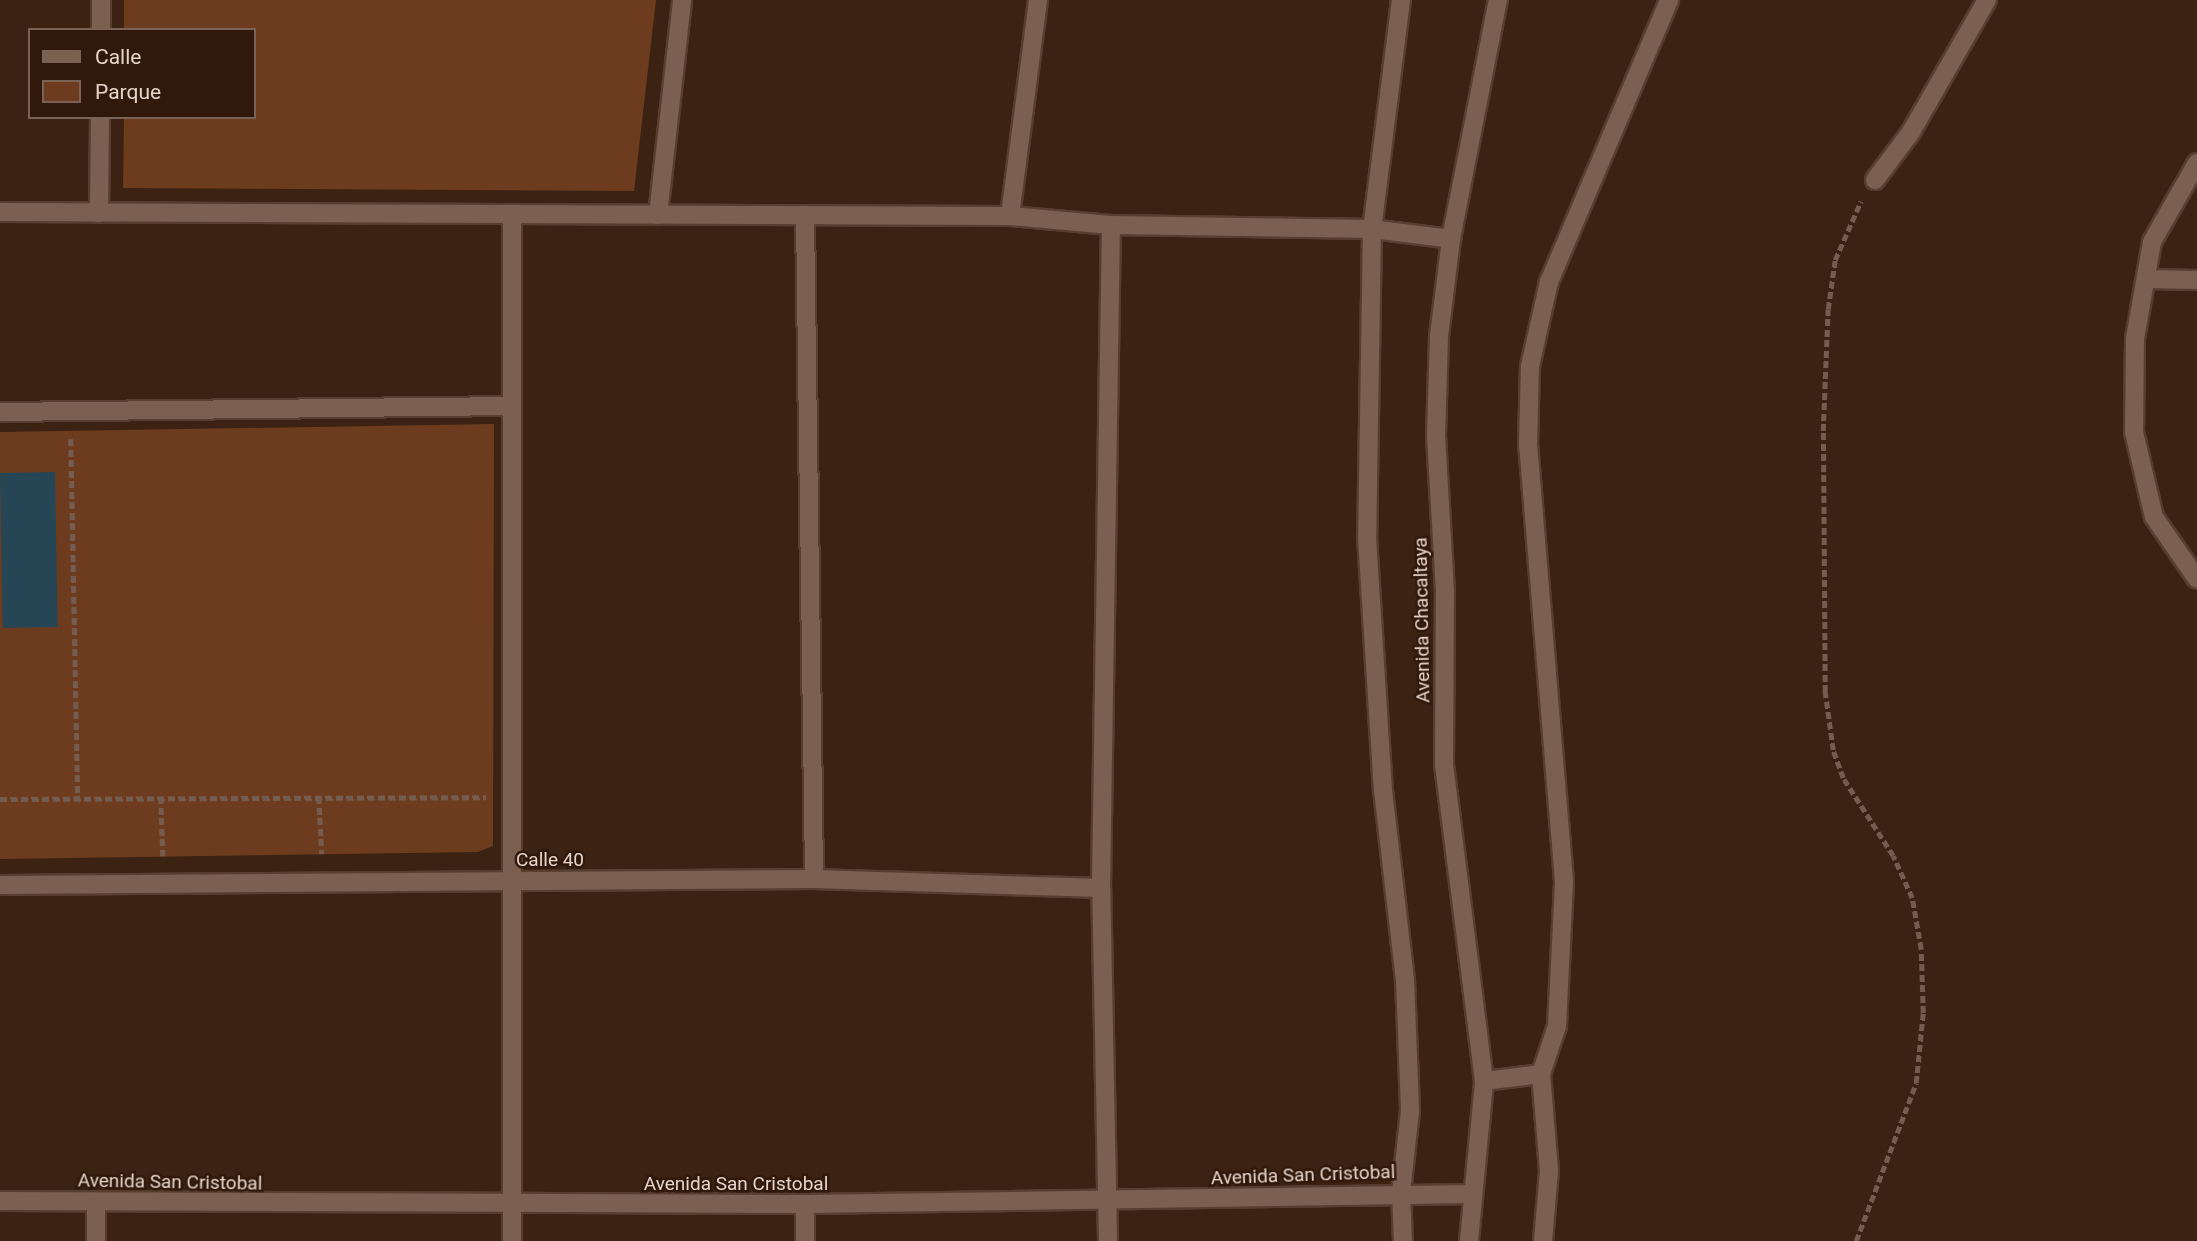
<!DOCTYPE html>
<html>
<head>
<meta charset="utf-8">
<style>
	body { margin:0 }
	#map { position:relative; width:2197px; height:1241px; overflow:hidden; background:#3b2213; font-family:Roboto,sans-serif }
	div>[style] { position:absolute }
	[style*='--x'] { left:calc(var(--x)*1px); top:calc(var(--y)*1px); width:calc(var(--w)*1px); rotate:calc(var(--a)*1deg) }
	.green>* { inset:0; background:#6d3c1e }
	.building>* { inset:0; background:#264655; transform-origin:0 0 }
	.path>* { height:4.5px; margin-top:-2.25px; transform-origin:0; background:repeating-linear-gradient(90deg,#745d50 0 7px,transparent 0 10.5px) }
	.roads { filter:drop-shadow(2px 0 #563e30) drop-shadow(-2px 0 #563e30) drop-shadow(0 2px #563e30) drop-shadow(0 -2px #563e30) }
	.minor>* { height:18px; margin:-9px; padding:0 9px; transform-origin:9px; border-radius:9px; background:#7b6051 }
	span { translate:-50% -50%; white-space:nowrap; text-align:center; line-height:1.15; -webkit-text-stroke:5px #30180a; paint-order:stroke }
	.street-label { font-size:19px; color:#e6d4cb }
	.legend { position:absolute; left:28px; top:28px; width:228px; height:91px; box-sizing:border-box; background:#30180a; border:2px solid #796357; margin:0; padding:9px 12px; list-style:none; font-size:21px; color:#e6d4cb }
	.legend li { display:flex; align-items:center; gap:14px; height:35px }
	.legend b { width:35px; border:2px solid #796357 }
</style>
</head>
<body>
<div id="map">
	<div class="green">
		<i style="clip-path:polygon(124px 0,656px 0,634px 191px,123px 188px,124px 117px,254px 117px,254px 30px,124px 30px)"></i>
		<i style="clip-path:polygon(494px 424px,493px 846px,478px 852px,0 859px,0 432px)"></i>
	</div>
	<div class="building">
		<i style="left:55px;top:472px;width:155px;height:55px;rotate:89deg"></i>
	</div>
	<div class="path">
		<i style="--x:71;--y:439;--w:359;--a:88.9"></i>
		<i style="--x:161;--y:797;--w:59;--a:88.1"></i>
		<i style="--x:319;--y:797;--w:57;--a:87"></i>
		<i style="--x:0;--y:799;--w:486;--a:-0.2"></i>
		<i style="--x:1856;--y:1241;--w:169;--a:-69.2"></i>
		<i style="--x:1916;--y:1083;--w:70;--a:-84.3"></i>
		<i style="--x:1923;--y:1013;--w:64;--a:-91.8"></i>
		<i style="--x:1921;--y:949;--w:52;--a:-100"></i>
		<i style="--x:1912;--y:898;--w:46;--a:-114.3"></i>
		<i style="--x:1893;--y:856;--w:93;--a:-122.7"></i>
		<i style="--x:1843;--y:778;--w:30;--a:-110"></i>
		<i style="--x:1833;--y:750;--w:59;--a:-97.9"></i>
		<i style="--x:1825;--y:692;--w:261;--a:-90.4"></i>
		<i style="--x:1823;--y:431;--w:122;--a:-87.7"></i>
		<i style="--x:1828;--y:309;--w:49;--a:-81.9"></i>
		<i style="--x:1835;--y:260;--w:64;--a:-66.2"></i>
	</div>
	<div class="roads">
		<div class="minor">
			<i style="--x:1401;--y:0;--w:231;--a:97.2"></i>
			<i style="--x:1372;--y:229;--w:308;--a:90.9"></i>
			<i style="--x:1367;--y:537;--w:254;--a:86.4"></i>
			<i style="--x:1383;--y:790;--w:190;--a:83.4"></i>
			<i style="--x:1405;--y:979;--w:132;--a:87.8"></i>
			<i style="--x:1410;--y:1111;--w:81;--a:96.3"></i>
			<i style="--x:1401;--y:1192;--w:49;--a:87.7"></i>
			<i style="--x:101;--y:30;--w:30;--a:-90"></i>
			<i style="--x:2197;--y:163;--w:91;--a:119.7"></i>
			<i style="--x:2152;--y:242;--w:97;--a:100"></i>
			<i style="--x:2135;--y:338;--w:94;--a:90.6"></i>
			<i style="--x:2134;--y:432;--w:87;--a:76.8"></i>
			<i style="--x:2154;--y:517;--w:75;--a:55.3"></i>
			<i style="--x:1875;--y:180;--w:60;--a:-53.1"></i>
			<i style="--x:1911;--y:132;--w:152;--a:-60.1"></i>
			<i style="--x:0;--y:212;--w:1010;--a:0.23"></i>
			<i style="--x:1010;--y:216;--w:101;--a:5.1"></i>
			<i style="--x:1111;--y:225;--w:261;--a:0.9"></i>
			<i style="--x:1372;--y:229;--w:80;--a:7.2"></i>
			<i style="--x:99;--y:213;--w:96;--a:-89.4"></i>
			<i style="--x:512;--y:214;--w:1027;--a:90"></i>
			<i style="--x:658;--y:215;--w:216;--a:-83.6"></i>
			<i style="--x:805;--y:215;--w:664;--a:89.22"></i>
			<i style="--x:1010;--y:216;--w:218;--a:-82.6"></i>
			<i style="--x:2146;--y:279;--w:51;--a:1.1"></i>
			<i style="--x:0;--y:412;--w:512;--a:-0.67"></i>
			<i style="--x:0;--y:885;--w:814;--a:-0.42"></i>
			<i style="--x:814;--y:879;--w:287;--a:1.8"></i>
			<i style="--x:1484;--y:1081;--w:57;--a:-7"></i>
			<i style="--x:0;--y:1201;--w:805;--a:0.21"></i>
			<i style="--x:805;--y:1204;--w:668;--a:-0.86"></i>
			<i style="--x:96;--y:1202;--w:39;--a:90"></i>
			<i style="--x:805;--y:1204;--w:37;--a:90"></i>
			<i style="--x:1108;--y:1241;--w:353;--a:-91.1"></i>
			<i style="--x:1101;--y:888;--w:663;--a:-89.14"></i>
			<i style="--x:1469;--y:1241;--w:161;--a:-84.6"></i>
			<i style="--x:1484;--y:1081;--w:319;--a:-97.2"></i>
			<i style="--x:1444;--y:765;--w:173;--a:-89.7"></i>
			<i style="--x:1445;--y:592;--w:156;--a:-93.3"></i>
			<i style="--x:1436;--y:436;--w:100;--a:-88.3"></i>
			<i style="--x:1439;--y:336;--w:98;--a:-82.9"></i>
			<i style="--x:1451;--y:239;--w:244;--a:-78.9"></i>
			<i style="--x:1543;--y:1241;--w:70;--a:-85.1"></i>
			<i style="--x:1549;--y:1171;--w:97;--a:-94.7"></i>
			<i style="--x:1541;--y:1074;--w:51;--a:-71.6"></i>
			<i style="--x:1557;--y:1026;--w:145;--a:-87.2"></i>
			<i style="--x:1564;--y:881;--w:436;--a:-94.7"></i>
			<i style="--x:1528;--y:446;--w:80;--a:-88.6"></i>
			<i style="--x:1530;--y:366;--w:86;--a:-77.3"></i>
			<i style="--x:1549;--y:282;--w:306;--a:-66.9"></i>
		</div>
	</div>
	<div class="street-label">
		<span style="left:1422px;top:620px;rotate:-91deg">Avenida Chacaltaya</span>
		<span style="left:550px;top:860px">Calle 40</span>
		<span style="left:1303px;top:1175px;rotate:-2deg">Avenida San Cristobal</span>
		<span style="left:170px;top:1182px;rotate:1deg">Avenida San Cristobal</span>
		<span style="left:736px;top:1184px">Avenida San Cristobal</span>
	</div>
	<ul class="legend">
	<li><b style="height:9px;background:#7b6051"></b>Calle</li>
	<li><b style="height:19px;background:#6d3c1e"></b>Parque</li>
	</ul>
</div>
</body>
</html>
